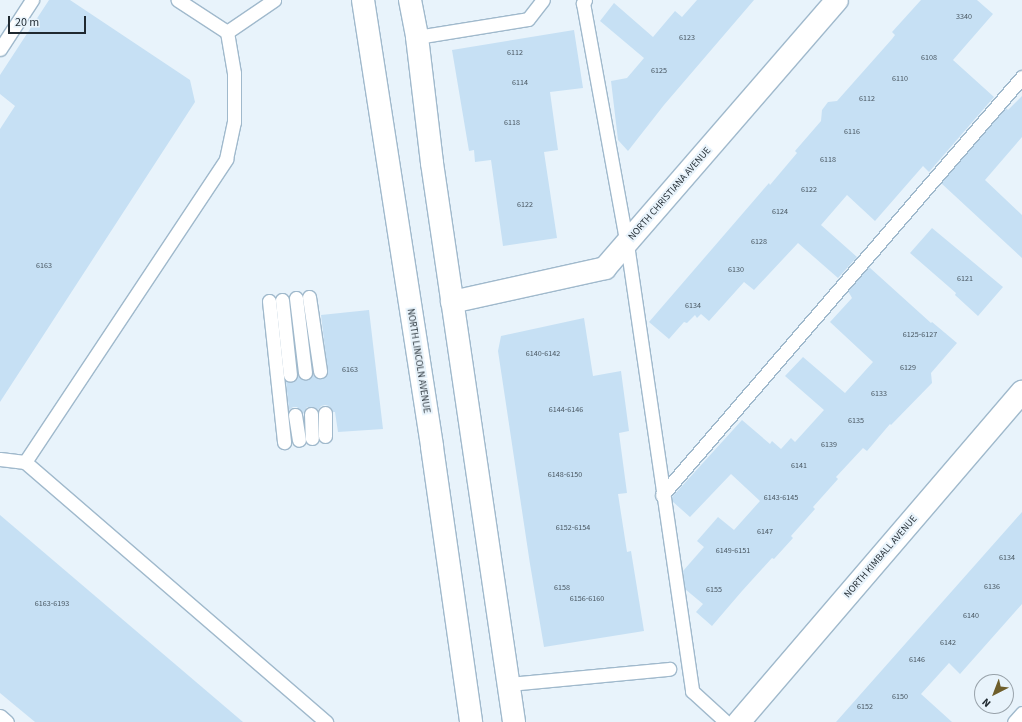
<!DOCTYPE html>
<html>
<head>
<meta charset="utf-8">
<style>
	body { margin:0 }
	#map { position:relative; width:1022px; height:722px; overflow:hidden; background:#e8f3fb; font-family:"Source Sans 3",sans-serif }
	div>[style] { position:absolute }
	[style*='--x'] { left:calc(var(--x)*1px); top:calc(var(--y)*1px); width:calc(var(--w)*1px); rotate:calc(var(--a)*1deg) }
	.building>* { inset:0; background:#c6e0f4 }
	.roads { filter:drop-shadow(1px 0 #a0b9cc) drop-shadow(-1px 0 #a0b9cc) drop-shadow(0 1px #a0b9cc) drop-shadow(0 -1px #a0b9cc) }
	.service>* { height:13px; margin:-6.5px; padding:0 6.5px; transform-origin:6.5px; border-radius:6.5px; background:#fff }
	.minor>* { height:22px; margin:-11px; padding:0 11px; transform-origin:11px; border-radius:11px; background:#fff }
	.tertiary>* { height:22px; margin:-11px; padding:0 11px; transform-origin:11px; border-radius:11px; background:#fff }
	.primary>* { height:22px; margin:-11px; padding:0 11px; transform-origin:11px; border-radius:11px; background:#fff }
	span { translate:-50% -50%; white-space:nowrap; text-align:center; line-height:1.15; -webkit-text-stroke:4px #e8f3fb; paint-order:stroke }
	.number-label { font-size:8px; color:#495761 }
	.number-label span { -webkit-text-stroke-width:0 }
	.street-label { font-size:10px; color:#1f2930 }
	.north { position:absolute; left:974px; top:674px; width:40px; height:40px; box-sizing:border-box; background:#e8f3fb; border:1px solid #98a2aa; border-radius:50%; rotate:222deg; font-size:11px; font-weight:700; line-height:16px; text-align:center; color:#1f2930 }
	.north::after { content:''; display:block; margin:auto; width:14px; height:18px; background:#6e5e2b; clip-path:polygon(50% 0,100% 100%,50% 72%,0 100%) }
	.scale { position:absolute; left:8px; top:16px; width:78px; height:18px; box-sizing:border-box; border:2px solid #1f2930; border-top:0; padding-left:5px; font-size:12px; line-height:14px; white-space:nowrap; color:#1f2930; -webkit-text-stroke:3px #e8f3fb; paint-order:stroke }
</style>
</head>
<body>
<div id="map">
	<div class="building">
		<i style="clip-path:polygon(49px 0,70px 0,190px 80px,195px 102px,0 402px,0 129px,15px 106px,0 94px,0 75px)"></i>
		<i style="clip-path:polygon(697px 0,754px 0,664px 105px,628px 151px,618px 140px,611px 81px,627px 78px,644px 58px,600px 21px,614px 3px,653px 37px,675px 11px,682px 17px)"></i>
		<i style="clip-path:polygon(921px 0,977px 0,993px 14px,953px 60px,994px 97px,929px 172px,923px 166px,875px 221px,847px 195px,821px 225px,857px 257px,838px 278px,798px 243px,754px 290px,744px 282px,709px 321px,701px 314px,697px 318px,695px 315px,687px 323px,684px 322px,669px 339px,649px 322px,750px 205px,769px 183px,770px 185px,797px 153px,795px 151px,821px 121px,822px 110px,828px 102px,837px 101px,892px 39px,895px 35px,892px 32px)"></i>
		<i style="clip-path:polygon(574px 30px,583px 88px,550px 92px,558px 150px,544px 152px,557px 238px,503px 246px,491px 160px,475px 162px,474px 150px,469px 151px,452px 50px)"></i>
		<i style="clip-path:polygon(1022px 96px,1022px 137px,985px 180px,1022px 215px,1022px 258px,941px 183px,1006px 108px,1008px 110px)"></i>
		<i style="clip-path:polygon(932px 228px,1003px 287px,978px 316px,955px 295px,956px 293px,910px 253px)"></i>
		<i style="clip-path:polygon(869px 267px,931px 323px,932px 322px,957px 343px,931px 373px,932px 383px,891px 425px,890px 424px,867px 451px,863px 448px,836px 477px,838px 479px,813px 507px,815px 509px,791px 536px,793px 538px,774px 559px,772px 558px,742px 591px,712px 626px,696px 612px,703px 604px,685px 589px,683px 571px,704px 547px,697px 541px,718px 517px,734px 530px,760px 501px,731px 474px,690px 517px,672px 501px,672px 497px,742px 420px,770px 444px,772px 441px,781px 449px,791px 438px,795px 442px,824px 410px,785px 376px,803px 357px,845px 393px,873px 362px,830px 322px,852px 298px,848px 291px)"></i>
		<i style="clip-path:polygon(369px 310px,383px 429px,338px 432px,335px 412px,333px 412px,329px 406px,325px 405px,321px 406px,318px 410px,314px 407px,307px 407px,303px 414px,297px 407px,293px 407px,289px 410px,286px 381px,294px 382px,298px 375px,302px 379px,306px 380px,310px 378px,313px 374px,317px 378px,322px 379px,328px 374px,321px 315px)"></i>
		<i style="clip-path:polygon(584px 318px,593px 376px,621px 371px,629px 431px,619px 433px,627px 493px,618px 494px,627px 552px,631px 551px,644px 631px,544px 647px,530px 564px,498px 351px,501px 336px)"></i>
		<i style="clip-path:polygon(1022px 512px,1022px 604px,960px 674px,949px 663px,921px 694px,952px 722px,836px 722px)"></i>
		<i style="clip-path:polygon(0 515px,243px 722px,35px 722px,0 693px)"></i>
	</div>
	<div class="roads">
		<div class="service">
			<i style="--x:585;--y:0;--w:4;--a:124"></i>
			<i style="--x:583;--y:3;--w:245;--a:79.7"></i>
			<i style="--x:627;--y:244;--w:452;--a:81.7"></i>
			<i style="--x:692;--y:691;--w:46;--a:42.4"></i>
			<i style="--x:227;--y:32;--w:57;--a:-34.2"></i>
			<i style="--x:417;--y:37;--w:112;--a:-9.2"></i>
			<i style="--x:528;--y:19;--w:24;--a:-52"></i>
			<i style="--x:0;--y:49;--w:59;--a:-56.9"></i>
			<i style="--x:309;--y:297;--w:75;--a:81.5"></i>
			<i style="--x:296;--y:298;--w:75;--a:83.1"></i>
			<i style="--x:282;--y:300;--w:75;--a:83.9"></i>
			<i style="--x:269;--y:301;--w:142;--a:83.9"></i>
			<i style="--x:311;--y:414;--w:24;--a:88"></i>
			<i style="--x:295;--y:415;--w:25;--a:81"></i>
			<i style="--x:325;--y:436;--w:23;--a:-90"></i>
			<i style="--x:0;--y:459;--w:25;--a:7"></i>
			<i style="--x:25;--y:462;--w:398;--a:40.8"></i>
			<i style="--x:25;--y:462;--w:364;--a:-56.4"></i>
			<i style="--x:226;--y:159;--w:38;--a:-78"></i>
			<i style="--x:234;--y:122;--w:49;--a:-90"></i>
			<i style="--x:234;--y:73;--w:42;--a:-99.7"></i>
			<i style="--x:227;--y:32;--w:59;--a:-146.9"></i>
			<i style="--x:662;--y:495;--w:552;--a:-49.26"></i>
			<i style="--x:509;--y:684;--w:161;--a:-5.4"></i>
			<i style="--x:0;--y:716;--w:9;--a:41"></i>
			<i style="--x:1014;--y:722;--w:12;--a:-48"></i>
		</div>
		<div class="minor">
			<i style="--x:452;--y:302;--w:157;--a:-12.5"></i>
			<i style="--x:605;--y:268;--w:354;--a:-49.1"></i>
		</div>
		<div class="tertiary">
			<i style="--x:739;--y:722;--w:435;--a:-49.4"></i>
		</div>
		<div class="primary">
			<i style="--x:363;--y:0;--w:452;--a:81.2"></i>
			<i style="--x:432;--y:447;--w:278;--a:81.9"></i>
			<i style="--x:410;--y:0;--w:38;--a:79"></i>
			<i style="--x:417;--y:37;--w:127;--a:83.2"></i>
			<i style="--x:432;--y:163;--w:565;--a:81.65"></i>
		</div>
	</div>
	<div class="number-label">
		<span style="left:964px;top:17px">3340</span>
		<span style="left:687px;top:38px">6123</span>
		<span style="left:515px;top:53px">6112</span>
		<span style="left:929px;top:58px">6108</span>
		<span style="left:659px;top:71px">6125</span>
		<span style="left:900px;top:79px">6110</span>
		<span style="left:520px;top:83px">6114</span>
		<span style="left:867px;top:99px">6112</span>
		<span style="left:512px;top:123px">6118</span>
		<span style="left:852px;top:132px">6116</span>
		<span style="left:828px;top:160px">6118</span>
		<span style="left:809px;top:190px">6122</span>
		<span style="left:525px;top:205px">6122</span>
		<span style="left:780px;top:212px">6124</span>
		<span style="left:759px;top:242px">6128</span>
		<span style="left:44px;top:266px">6163</span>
		<span style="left:736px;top:270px">6130</span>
		<span style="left:965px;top:279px">6121</span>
		<span style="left:693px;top:306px">6134</span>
		<span style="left:920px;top:335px">6125-6127</span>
		<span style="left:543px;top:354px">6140-6142</span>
		<span style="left:908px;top:368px">6129</span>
		<span style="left:350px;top:370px">6163</span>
		<span style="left:879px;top:394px">6133</span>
		<span style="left:566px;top:410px">6144-6146</span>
		<span style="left:856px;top:421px">6135</span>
		<span style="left:829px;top:445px">6139</span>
		<span style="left:799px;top:466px">6141</span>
		<span style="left:565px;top:475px">6148-6150</span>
		<span style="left:781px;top:498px">6143-6145</span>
		<span style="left:573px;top:528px">6152-6154</span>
		<span style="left:765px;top:532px">6147</span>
		<span style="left:733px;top:551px">6149-6151</span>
		<span style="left:1007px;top:558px">6134</span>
		<span style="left:992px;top:587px">6136</span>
		<span style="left:562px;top:588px">6158</span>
		<span style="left:714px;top:590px">6155</span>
		<span style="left:587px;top:599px">6156-6160</span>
		<span style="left:52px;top:604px">6163-6193</span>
		<span style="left:971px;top:616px">6140</span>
		<span style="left:948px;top:643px">6142</span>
		<span style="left:917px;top:660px">6146</span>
		<span style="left:900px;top:697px">6150</span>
		<span style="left:865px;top:707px">6152</span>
	</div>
	<div class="street-label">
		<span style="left:670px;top:194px;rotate:-49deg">NORTH CHRISTIANA AVENUE</span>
		<span style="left:418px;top:361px;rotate:81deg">NORTH LINCOLN AVENUE</span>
		<span style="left:881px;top:557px;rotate:-49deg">NORTH KIMBALL AVENUE</span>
	</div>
	<div class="north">N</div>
	<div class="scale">20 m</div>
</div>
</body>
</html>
